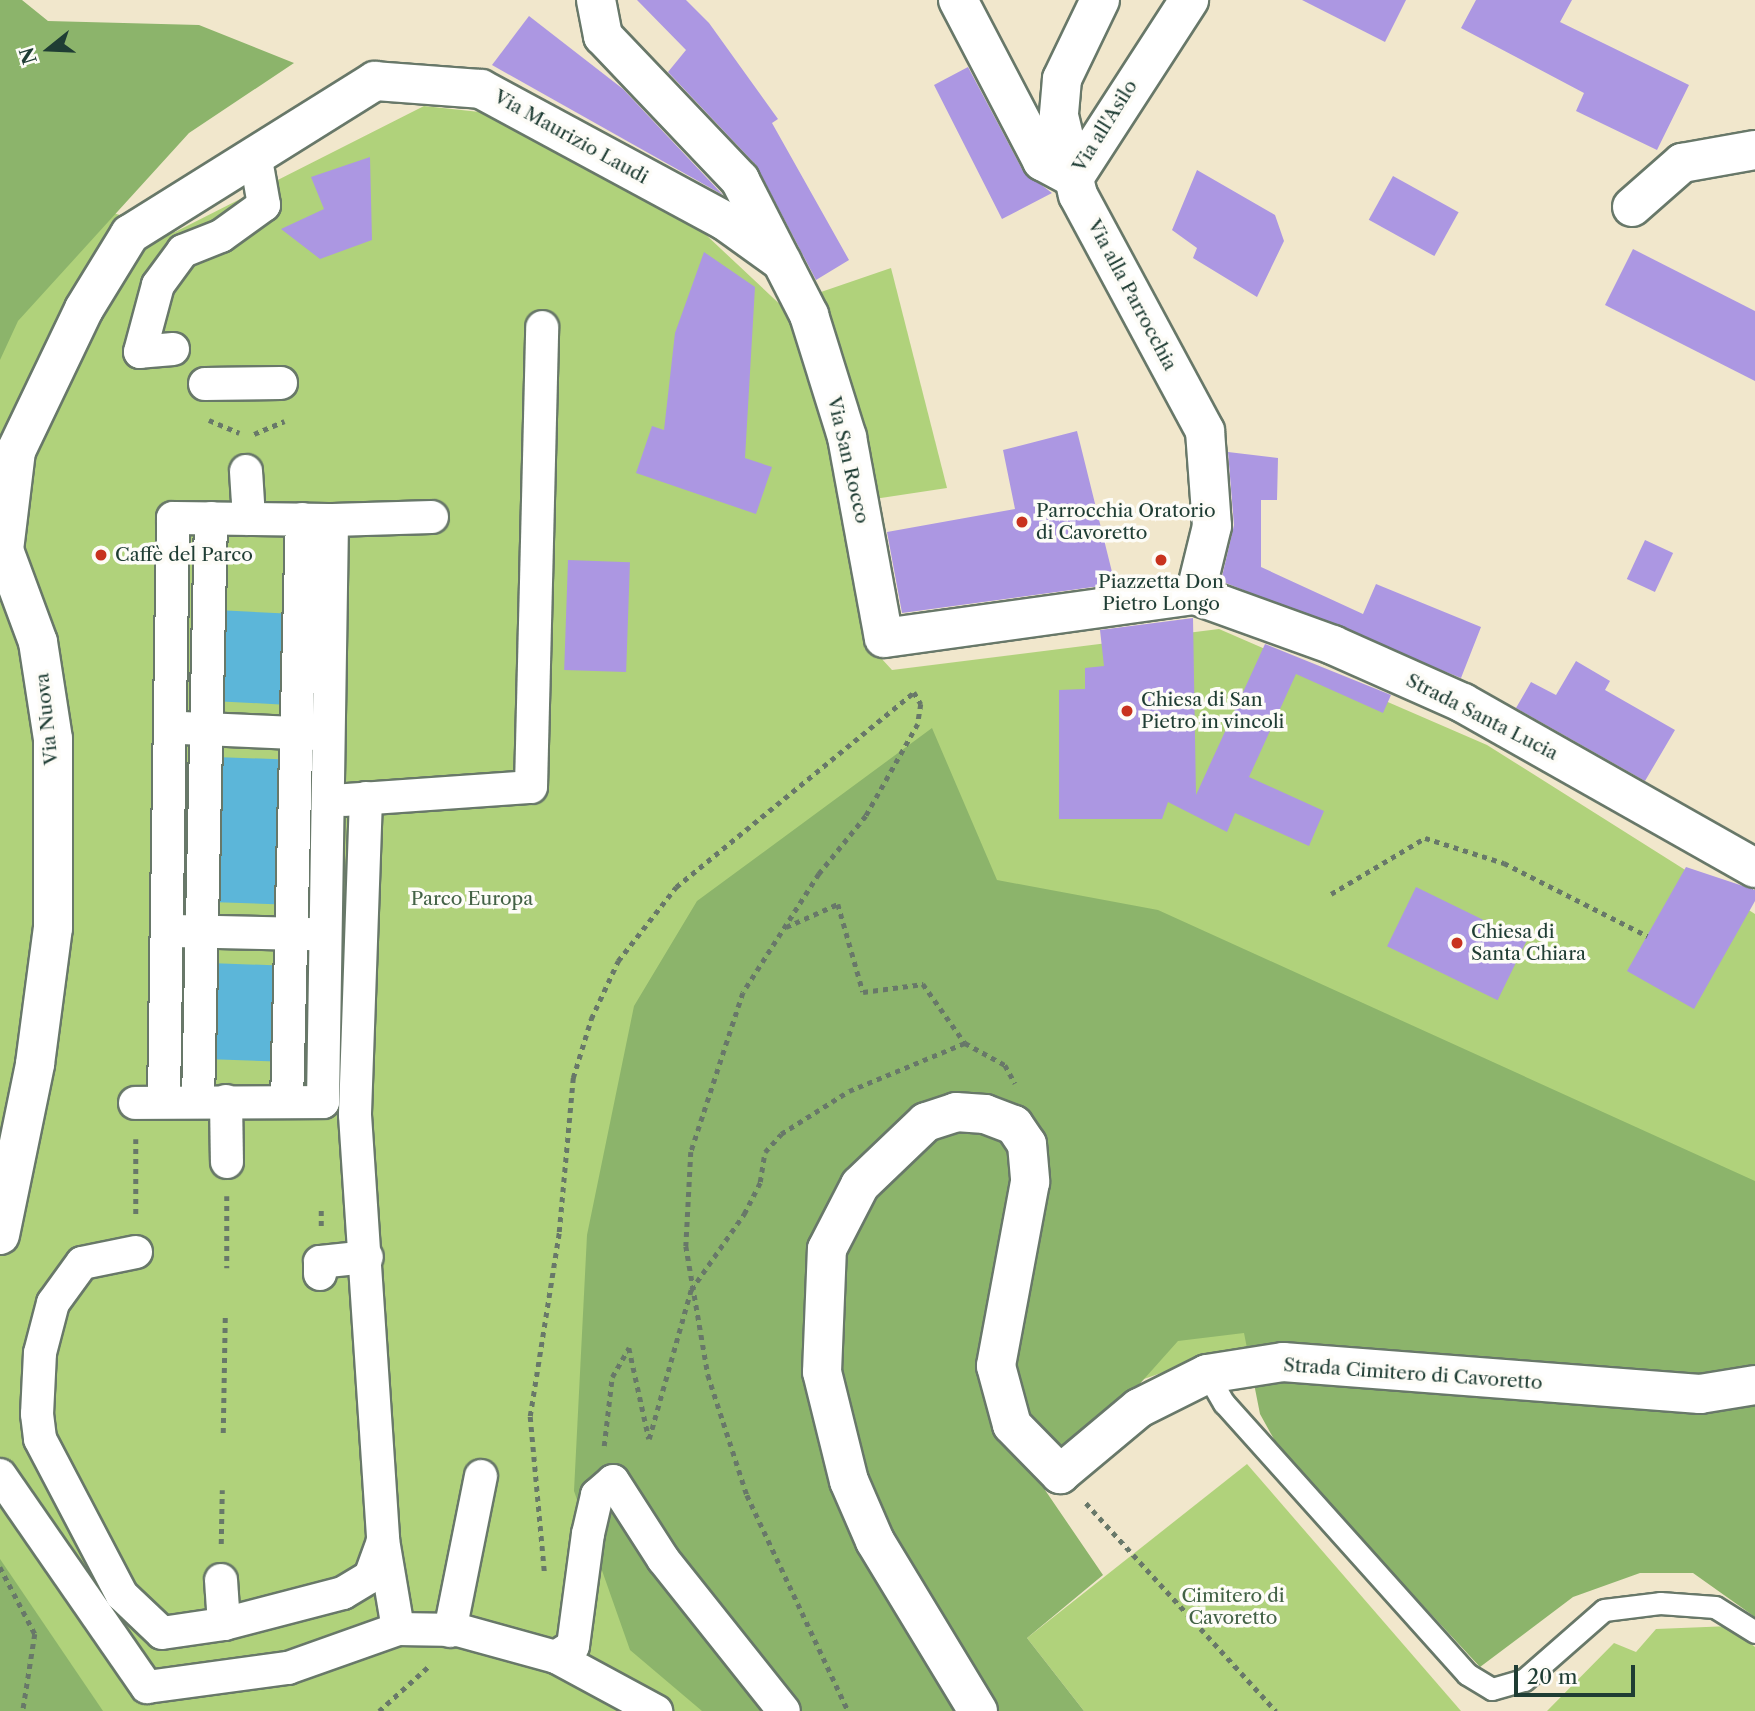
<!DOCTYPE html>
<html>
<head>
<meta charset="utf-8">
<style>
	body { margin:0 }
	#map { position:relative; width:1755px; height:1711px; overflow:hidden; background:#f1e7cc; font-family:"Libre Caslon Text",serif }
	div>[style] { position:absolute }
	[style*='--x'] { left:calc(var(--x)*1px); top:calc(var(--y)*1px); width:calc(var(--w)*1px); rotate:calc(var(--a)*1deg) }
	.green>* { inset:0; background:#b0d27b }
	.forest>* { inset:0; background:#8cb46b }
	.water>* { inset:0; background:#5cb6d9; transform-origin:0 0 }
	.building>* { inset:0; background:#ac97e2; transform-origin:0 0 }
	.path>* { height:4.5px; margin-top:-2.25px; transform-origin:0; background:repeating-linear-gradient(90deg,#687869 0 5px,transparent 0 10px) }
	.roads { filter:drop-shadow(2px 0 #687869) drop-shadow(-2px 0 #687869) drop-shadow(0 2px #687869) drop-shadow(0 -2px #687869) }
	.service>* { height:21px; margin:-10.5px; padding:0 10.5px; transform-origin:10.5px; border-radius:10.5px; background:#fff }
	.pedestrian>* { height:32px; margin:-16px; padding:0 16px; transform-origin:16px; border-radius:16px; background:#fff }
	.minor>* { height:38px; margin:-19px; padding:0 19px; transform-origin:19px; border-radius:19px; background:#fff }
	.dots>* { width:19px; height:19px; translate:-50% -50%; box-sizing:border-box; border:4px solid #fdfcf7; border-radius:50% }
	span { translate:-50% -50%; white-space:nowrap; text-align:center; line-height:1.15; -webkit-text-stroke:7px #fdfcf7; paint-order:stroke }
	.street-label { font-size:19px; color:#1f3d34 }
	.poi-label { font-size:19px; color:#1f3d34 }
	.left { translate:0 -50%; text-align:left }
	.park-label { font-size:19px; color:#436246 }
	.north { position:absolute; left:14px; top:14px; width:70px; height:70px; -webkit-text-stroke:5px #fdfcf7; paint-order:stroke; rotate:252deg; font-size:19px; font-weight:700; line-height:28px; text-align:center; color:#1f3d34 }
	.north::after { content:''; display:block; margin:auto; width:24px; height:32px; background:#1f3d34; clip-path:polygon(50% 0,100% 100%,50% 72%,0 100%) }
	.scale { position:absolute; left:1514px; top:1665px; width:121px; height:32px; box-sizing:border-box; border:4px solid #1f3d34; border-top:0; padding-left:9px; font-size:21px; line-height:24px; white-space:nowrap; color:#1f3d34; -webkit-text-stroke:5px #fdfcf7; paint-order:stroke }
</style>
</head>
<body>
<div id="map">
	<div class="green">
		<i style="clip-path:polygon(424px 106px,517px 116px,704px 233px,803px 326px,870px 646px,892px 670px,1219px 629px,1487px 745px,1755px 914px,1755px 1389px,1207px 1357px,1101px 1394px,1070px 1352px,925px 1711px,0 1711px,0 178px,175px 232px)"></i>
		<i style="clip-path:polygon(891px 268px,947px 488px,861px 501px,821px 292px)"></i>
		<i style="clip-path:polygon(1247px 1464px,1461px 1711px,1084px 1711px,1027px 1638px)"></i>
		<i style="clip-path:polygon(1731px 1626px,1755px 1647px,1755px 1711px,1547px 1711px,1614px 1643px,1636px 1652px,1656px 1629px)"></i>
	</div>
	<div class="forest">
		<i style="clip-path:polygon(0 0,22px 0,48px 21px,199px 25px,294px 63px,189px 133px,18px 321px,0 360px)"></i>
		<i style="clip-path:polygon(932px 728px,997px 880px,1158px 910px,1755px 1181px,1755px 1617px,1693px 1573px,1640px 1573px,1573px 1597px,1480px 1667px,1281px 1452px,1260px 1414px,1244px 1333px,1178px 1341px,1045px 1490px,1103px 1575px,1027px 1638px,1084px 1711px,702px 1711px,630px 1650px,574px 1491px,587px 1235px,634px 1006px,697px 901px)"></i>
		<i style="clip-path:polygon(0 1559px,103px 1711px,0 1711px)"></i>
	</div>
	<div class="water">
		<i style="left:217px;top:610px;width:68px;height:91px;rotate:3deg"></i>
		<i style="left:215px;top:757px;width:65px;height:145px;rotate:2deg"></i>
		<i style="left:209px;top:963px;width:70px;height:96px;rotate:2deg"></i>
	</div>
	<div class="building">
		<i style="clip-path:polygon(637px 0,686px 0,709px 23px,778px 119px,772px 123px,849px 260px,816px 280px,756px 165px,668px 72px,686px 50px)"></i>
		<i style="clip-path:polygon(1302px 0,1406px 0,1385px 42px)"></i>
		<i style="clip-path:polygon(1476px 0,1572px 0,1560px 22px,1689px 85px,1657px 150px,1576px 111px,1584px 93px,1461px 28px)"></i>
		<i style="clip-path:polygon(529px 16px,623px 89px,723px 195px,492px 65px)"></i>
		<i style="clip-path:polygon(968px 67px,1023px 171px,1052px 193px,1002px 219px,934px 85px)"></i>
		<i style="clip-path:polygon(370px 157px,372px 240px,320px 259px,281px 229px,324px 209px,311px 177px)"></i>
		<i style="clip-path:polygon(1197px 170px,1275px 215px,1284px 241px,1257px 297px,1193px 258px,1197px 248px,1172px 230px)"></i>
		<i style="left:1393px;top:176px;width:75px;height:50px;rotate:29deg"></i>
		<i style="clip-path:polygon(1633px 249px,1755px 311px,1755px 381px,1605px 305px)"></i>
		<i style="clip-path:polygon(704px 252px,755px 287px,745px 458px,772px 467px,756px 514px,636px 473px,652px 426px,664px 430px,675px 333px)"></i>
		<i style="clip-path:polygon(1077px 431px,1115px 584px,902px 613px,887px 532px,1015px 509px,1003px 450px)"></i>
		<i style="clip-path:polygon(1228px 452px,1278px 458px,1277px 500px,1261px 500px,1261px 567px,1363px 614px,1376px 584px,1481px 627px,1461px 678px,1221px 581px,1234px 525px)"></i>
		<i style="left:1645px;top:540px;width:31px;height:43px;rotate:25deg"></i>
		<i style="left:568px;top:560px;width:62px;height:110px;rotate:2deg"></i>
		<i style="clip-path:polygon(1193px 618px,1196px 795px,1265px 644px,1391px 695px,1383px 713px,1296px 674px,1249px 777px,1324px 811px,1309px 846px,1235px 813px,1227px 832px,1168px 802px,1162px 819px,1059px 819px,1059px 690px,1085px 689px,1085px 668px,1104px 666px,1100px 630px)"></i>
		<i style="clip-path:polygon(1576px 661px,1610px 681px,1605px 690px,1675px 730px,1645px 781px,1516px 708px,1531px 682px,1556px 695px)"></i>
		<i style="clip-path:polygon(1686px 867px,1755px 890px,1755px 901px,1694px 1009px,1627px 971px)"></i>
		<i style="left:1416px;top:887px;width:123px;height:66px;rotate:26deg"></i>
	</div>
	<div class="path">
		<i style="--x:209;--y:420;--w:33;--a:23"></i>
		<i style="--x:254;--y:434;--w:33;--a:-23"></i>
		<i style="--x:1331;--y:894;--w:109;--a:-30.8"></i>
		<i style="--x:1425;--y:838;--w:83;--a:17.6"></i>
		<i style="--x:1504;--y:863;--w:161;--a:27"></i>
		<i style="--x:786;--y:927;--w:57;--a:-23.9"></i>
		<i style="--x:838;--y:904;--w:91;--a:74.1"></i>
		<i style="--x:863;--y:992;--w:61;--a:-7.6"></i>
		<i style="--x:923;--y:984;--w:72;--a:54.6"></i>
		<i style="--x:136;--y:1139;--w:79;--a:90"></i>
		<i style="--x:227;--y:1196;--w:72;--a:90"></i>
		<i style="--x:321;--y:1226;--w:19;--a:-90"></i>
		<i style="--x:223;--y:1433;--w:120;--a:-89"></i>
		<i style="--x:649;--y:1439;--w:155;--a:-74.3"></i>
		<i style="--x:691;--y:1290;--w:93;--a:-55.1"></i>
		<i style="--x:744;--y:1214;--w:36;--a:-63"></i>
		<i style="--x:760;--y:1182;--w:30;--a:-81"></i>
		<i style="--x:765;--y:1152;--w:24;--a:-48"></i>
		<i style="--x:781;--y:1134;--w:80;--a:-32.3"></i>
		<i style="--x:849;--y:1091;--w:126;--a:-22.5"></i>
		<i style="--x:965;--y:1043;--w:46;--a:28.8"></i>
		<i style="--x:1005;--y:1065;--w:21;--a:61"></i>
		<i style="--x:604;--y:1446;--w:69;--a:-83.4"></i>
		<i style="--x:612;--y:1377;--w:34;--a:-60"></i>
		<i style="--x:629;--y:1348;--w:93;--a:77.6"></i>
		<i style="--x:1086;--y:1503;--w:282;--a:47.6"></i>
		<i style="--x:221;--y:1544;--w:54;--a:-88.9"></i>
		<i style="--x:0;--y:1567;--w:76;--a:62.4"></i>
		<i style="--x:35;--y:1634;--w:78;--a:98.9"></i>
		<i style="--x:544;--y:1571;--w:156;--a:-95.2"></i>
		<i style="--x:530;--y:1416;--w:186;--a:-81"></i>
		<i style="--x:559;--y:1232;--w:155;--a:-84.8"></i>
		<i style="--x:573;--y:1078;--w:62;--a:-73"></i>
		<i style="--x:591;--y:1019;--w:64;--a:-65"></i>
		<i style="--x:618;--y:961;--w:94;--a:-51.9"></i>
		<i style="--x:676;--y:887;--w:308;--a:-39.3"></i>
		<i style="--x:914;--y:692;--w:14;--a:60"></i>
		<i style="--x:921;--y:704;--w:20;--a:99"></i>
		<i style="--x:918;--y:724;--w:106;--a:119.5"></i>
		<i style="--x:866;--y:816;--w:75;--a:129"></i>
		<i style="--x:819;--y:874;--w:141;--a:122.6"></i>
		<i style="--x:743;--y:993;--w:167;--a:108.1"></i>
		<i style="--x:691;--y:1152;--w:94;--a:93"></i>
		<i style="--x:686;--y:1246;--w:131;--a:80.3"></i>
		<i style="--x:708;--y:1375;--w:126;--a:72"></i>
		<i style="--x:747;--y:1495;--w:238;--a:64.9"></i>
		<i style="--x:379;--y:1711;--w:67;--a:-42"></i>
	</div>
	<div class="roads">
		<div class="service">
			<i style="--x:1207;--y:1374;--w:34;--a:60"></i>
			<i style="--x:1224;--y:1403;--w:364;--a:48.1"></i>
			<i style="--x:1467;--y:1674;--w:29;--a:31"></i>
			<i style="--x:1492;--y:1689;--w:33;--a:-16"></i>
			<i style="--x:1524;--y:1680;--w:106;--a:-41.2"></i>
			<i style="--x:1604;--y:1610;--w:56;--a:-7.1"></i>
			<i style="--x:1660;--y:1603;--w:55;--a:4.2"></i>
			<i style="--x:1715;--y:1607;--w:47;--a:32"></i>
		</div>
		<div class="pedestrian">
			<i style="--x:173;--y:349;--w:33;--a:175"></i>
			<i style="--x:140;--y:352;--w:69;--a:-75"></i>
			<i style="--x:158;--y:285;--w:42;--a:-53.7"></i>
			<i style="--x:183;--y:251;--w:41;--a:-21.5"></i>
			<i style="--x:221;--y:236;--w:53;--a:-35.8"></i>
			<i style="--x:264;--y:205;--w:36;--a:-100"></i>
			<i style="--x:205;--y:384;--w:76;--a:-0.8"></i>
			<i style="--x:246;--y:471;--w:48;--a:86.4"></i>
			<i style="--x:181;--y:728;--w:137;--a:2.5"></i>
			<i style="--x:366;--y:798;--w:317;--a:92"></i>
			<i style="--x:355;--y:1115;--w:426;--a:86.2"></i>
			<i style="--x:383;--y:1540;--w:90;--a:80.4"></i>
			<i style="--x:345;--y:800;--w:186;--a:-4"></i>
			<i style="--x:531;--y:787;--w:460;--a:-88.6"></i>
			<i style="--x:179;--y:931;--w:133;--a:1.3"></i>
			<i style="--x:164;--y:1100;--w:582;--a:-89.11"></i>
			<i style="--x:173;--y:518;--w:159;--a:0.7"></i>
			<i style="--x:198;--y:1101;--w:583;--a:-88.72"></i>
			<i style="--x:226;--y:1101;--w:61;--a:89.1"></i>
			<i style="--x:287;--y:1102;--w:583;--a:-88.53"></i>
			<i style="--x:135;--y:1103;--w:188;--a:-0.3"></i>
			<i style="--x:323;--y:1102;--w:582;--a:-89.11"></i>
			<i style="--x:332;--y:520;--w:100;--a:-1.7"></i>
			<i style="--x:136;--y:1252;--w:55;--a:168.5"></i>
			<i style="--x:82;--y:1263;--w:49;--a:125.9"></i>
			<i style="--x:53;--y:1303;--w:52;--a:104.6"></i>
			<i style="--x:40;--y:1353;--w:61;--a:92.8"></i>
			<i style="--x:37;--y:1414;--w:25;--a:83"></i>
			<i style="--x:40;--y:1439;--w:176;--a:62.3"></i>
			<i style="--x:122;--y:1595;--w:55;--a:43.5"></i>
			<i style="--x:162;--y:1633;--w:63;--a:-8.3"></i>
			<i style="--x:224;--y:1624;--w:123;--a:-14.6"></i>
			<i style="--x:343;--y:1593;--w:31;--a:-31"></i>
			<i style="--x:370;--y:1577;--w:37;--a:-70"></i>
			<i style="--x:320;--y:1274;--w:12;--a:-90"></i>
			<i style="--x:320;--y:1262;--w:47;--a:-6.1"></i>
			<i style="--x:0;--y:1475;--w:258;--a:55.3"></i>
			<i style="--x:147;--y:1687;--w:142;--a:-7.7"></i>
			<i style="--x:288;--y:1668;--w:117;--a:-19.5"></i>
			<i style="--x:398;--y:1629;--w:60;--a:1"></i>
			<i style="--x:458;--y:1630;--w:102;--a:15.4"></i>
			<i style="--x:556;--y:1657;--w:114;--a:28.4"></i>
			<i style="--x:221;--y:1580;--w:44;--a:86.1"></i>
			<i style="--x:450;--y:1631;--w:158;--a:-78.7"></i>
			<i style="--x:556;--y:1657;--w:20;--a:-33"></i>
			<i style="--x:573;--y:1646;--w:113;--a:-82.4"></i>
			<i style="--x:588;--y:1534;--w:40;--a:-77"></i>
			<i style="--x:597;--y:1495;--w:21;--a:-41"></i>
			<i style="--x:613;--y:1481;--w:93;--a:57.3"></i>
			<i style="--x:663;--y:1559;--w:194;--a:51.5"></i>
		</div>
		<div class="minor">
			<i style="--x:596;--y:0;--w:37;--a:79"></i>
			<i style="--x:603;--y:36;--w:199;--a:46.4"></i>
			<i style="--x:740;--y:180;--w:152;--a:62.9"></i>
			<i style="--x:809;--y:315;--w:128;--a:72.7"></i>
			<i style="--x:847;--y:437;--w:204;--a:79.6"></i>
			<i style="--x:884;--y:638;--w:314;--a:-7.9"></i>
			<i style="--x:958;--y:0;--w:182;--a:62.4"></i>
			<i style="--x:1042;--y:161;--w:36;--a:28"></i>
			<i style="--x:1074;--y:178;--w:212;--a:-57.1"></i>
			<i style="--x:1100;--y:0;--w:88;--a:115.7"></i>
			<i style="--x:1062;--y:79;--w:37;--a:95"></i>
			<i style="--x:1059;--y:116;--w:81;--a:76.5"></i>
			<i style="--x:1078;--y:195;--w:268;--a:61.7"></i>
			<i style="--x:1205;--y:431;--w:95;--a:85.8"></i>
			<i style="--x:1212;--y:526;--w:71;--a:103.8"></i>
			<i style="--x:1632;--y:207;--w:67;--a:-41.3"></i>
			<i style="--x:1682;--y:163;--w:74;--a:-10.1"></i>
			<i style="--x:1195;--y:595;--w:147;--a:19.9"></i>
			<i style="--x:1333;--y:645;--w:142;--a:24"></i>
			<i style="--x:1463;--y:703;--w:335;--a:29.5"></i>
			<i style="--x:0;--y:1235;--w:175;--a:-78.4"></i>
			<i style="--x:35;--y:1064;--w:137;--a:-82.5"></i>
			<i style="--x:53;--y:928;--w:189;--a:-90"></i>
			<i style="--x:53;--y:739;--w:98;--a:-98.8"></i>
			<i style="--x:38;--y:642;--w:98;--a:-110.3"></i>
			<i style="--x:4;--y:550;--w:100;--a:-83.1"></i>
			<i style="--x:16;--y:451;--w:157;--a:-64.4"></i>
			<i style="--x:84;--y:309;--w:88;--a:-58.5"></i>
			<i style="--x:130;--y:234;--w:289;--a:-32"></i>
			<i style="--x:375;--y:81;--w:106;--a:4.3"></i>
			<i style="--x:481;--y:89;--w:277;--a:28.4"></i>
			<i style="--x:725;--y:221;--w:70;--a:35.7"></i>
			<i style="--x:978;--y:1711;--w:199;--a:-121.2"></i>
			<i style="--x:875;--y:1541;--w:65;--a:-113.4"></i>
			<i style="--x:849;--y:1481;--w:112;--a:-103.9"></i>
			<i style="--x:822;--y:1372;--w:123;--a:-87.7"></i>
			<i style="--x:827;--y:1249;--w:72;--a:-62.7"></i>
			<i style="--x:860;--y:1185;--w:91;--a:-43.7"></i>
			<i style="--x:926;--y:1122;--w:32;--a:-18"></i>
			<i style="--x:956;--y:1112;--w:29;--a:4"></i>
			<i style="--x:985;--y:1114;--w:31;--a:21"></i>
			<i style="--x:1014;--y:1125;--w:23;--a:56"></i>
			<i style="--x:1027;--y:1144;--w:38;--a:85"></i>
			<i style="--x:1030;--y:1182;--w:187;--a:100.5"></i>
			<i style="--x:996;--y:1366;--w:61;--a:74.8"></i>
			<i style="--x:1012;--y:1425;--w:69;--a:45.6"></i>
			<i style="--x:1060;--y:1474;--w:103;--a:-39.9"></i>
			<i style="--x:1139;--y:1408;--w:76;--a:-26.6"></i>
			<i style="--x:1207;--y:1374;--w:77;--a:-9"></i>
			<i style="--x:1283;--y:1362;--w:418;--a:4.4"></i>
			<i style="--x:1700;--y:1394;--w:56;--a:-9.3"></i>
		</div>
	</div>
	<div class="dots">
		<i style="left:1022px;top:522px;background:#c8321e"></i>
		<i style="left:101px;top:555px;background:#c8321e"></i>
		<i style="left:1161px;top:560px;background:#c8321e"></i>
		<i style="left:1127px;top:711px;background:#c8321e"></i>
		<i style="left:1457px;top:943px;background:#c8321e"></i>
	</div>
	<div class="street-label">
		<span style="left:1105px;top:126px;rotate:-58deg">Via all'Asilo</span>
		<span style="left:571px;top:137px;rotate:29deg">Via Maurizio Laudi</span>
		<span style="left:1132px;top:295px;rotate:62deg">Via alla Parrocchia</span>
		<span style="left:848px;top:460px;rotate:77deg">Via San Rocco</span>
		<span style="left:1482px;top:717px;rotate:27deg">Strada Santa Lucia</span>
		<span style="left:47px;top:719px;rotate:-96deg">Via Nuova</span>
		<span style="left:1413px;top:1374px;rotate:4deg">Strada Cimitero di Cavoretto</span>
	</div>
	<div class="poi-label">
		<span class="left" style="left:1036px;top:522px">Parrocchia Oratorio<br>di Cavoretto</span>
		<span class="left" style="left:115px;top:555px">Caffè del Parco</span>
		<span style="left:1161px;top:593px">Piazzetta Don<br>Pietro Longo</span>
		<span class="left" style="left:1141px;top:711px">Chiesa di San<br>Pietro in vincoli</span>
		<span class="left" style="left:1471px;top:943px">Chiesa di<br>Santa Chiara</span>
	</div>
	<div class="park-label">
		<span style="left:472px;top:899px">Parco Europa</span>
		<span style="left:1233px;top:1607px">Cimitero di<br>Cavoretto</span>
	</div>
	<div class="north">N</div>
	<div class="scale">20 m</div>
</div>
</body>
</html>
